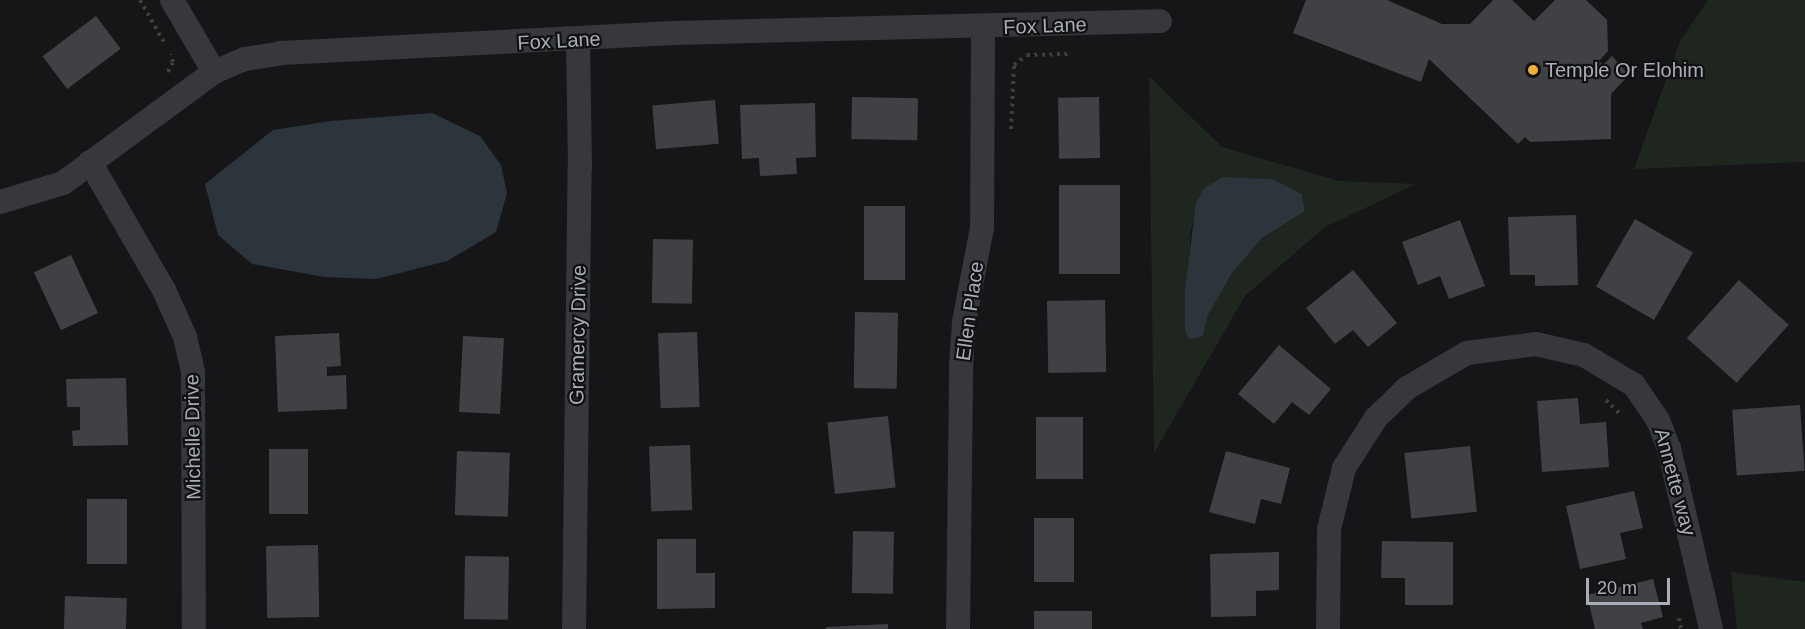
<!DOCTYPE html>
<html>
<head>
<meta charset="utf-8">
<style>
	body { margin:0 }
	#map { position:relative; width:1805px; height:629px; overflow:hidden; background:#161618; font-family:Arial,sans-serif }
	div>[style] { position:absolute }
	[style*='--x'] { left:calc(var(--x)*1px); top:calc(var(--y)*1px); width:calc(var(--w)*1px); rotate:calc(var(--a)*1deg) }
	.green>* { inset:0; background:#1e261f }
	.water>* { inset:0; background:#2c353c }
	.building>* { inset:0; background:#404145; transform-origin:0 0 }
	.path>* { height:4px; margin-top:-2px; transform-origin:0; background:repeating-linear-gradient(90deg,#3d3f44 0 3px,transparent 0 7.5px) }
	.minor>* { height:24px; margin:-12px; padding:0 12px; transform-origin:12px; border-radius:12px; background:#37383d }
	.dots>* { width:16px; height:16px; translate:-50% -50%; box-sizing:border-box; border:3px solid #111113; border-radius:50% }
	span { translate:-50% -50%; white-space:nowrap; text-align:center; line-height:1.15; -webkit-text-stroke:4.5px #111113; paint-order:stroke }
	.street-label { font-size:20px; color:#a8adb8 }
	.poi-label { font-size:20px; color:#a8adb8 }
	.left { translate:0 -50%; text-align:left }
	.scale { position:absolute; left:1586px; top:578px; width:84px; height:27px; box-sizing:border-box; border:3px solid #a8adb8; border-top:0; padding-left:8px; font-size:18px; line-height:21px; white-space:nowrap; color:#a8adb8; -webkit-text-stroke:4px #111113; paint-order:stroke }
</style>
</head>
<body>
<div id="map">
	<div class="green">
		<i style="clip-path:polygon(1708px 0,1805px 0,1805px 162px,1634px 169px,1680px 41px)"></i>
		<i style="clip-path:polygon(evenodd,1149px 76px,1222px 147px,1339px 181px,1416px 184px,1325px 227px,1245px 296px,1154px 453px,1149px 76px,1223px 177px,1273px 179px,1302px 194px,1305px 211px,1262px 238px,1232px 273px,1208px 315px,1203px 336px,1185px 330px,1191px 227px,1223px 177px)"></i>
		<i style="clip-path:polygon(1731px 572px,1805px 582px,1805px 629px,1737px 629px)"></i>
	</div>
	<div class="water">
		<i style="clip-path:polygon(432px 113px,480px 136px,501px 165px,507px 193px,496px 232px,447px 261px,376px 279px,324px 277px,252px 264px,218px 235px,205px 184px,273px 130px,331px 121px)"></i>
		<i style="clip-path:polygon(1223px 177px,1273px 179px,1302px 194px,1305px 211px,1262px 238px,1232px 273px,1208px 315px,1203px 336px,1189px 339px,1185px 330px,1185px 290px,1196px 203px,1204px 188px)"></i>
	</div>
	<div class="building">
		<i style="clip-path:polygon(1306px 0,1387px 0,1442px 24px,1470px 24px,1493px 0,1512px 0,1534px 21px,1555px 0,1586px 0,1607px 20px,1608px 51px,1599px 61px,1603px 65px,1612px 56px,1629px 75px,1611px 94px,1611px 139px,1530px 142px,1525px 137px,1518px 144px,1429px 59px,1421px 82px,1293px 33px)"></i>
		<i style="left:96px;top:16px;width:41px;height:67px;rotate:53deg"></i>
		<i style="left:852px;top:97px;width:66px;height:42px;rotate:1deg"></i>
		<i style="left:1099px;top:97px;width:61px;height:41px;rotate:89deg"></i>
		<i style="left:715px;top:100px;width:44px;height:63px;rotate:85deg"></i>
		<i style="clip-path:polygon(815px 103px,816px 157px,796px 158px,797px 174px,760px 176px,759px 158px,742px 159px,740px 105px)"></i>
		<i style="left:1059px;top:185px;width:61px;height:89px"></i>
		<i style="left:864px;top:206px;width:41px;height:74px"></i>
		<i style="clip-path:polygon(1576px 215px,1578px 285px,1535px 286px,1535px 275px,1510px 275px,1508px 217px)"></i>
		<i style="left:1635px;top:219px;width:67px;height:78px;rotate:30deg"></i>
		<i style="clip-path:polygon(1460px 220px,1485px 286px,1449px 299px,1440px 276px,1418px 285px,1402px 242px)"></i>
		<i style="left:653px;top:239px;width:40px;height:64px;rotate:1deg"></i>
		<i style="left:71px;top:255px;width:64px;height:41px;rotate:65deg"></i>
		<i style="clip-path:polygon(1353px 270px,1397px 323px,1368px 347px,1353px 330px,1335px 344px,1306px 308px)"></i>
		<i style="left:1739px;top:280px;width:67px;height:78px;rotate:42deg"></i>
		<i style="left:1105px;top:300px;width:72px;height:58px;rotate:89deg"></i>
		<i style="left:855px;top:312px;width:43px;height:76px;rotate:1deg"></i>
		<i style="left:697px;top:332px;width:75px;height:39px;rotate:88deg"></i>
		<i style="clip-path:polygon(339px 333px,341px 366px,327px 367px,327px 376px,346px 375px,347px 409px,278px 412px,275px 336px)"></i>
		<i style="left:463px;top:336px;width:41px;height:76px;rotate:3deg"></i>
		<i style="clip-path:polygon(1279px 345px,1331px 389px,1309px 415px,1292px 402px,1274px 424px,1238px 394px)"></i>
		<i style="clip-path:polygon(126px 378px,128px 445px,73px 446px,72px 431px,80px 430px,80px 407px,67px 407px,66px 379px)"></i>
		<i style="clip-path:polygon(1578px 398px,1580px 424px,1606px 422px,1609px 467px,1542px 472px,1537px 401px)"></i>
		<i style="left:1800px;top:405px;width:66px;height:68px;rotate:86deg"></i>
		<i style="left:888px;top:416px;width:72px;height:61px;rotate:84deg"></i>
		<i style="left:1083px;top:417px;width:62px;height:47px;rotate:90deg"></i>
		<i style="left:690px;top:445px;width:65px;height:41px;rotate:88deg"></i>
		<i style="left:1470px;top:446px;width:66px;height:66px;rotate:84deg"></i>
		<i style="left:269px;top:449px;width:39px;height:65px"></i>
		<i style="left:457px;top:451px;width:53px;height:64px;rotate:2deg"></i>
		<i style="clip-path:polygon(1226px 451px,1290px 468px,1281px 504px,1261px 499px,1255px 524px,1209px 512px)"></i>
		<i style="clip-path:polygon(1634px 491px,1643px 528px,1620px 533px,1626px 559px,1580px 569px,1566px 506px)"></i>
		<i style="left:87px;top:499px;width:40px;height:65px"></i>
		<i style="left:1034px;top:518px;width:40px;height:64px"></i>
		<i style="left:853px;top:531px;width:41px;height:62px;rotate:1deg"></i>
		<i style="clip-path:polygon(657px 539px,696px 539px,696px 573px,715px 573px,715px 608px,657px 609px)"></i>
		<i style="clip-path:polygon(1382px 541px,1453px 542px,1453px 605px,1405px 605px,1405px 578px,1381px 578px)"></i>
		<i style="left:318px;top:545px;width:72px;height:52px;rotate:89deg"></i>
		<i style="clip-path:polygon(1279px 552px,1279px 590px,1256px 591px,1256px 616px,1211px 617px,1210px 554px)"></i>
		<i style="left:465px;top:556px;width:44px;height:63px;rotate:1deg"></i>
		<i style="clip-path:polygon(1653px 579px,1663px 617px,1641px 623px,1643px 629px,1595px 629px,1587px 595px)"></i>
		<i style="left:65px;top:596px;width:62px;height:33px;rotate:2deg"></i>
		<i style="left:1092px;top:611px;width:18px;height:58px;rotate:90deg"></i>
		<i style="clip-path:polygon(888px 624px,888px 629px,826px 629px,826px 627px)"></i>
	</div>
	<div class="path">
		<i style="--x:140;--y:0;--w:48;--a:60.3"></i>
		<i style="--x:168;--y:72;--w:11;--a:-63"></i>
		<i style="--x:173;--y:62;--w:8;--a:-104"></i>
		<i style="--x:1011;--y:129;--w:64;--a:-87.3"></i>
		<i style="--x:1014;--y:65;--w:16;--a:-38"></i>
		<i style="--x:1027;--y:55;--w:42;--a:-1.4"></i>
		<i style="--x:1606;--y:400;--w:20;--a:45"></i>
		<i style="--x:1679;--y:618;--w:11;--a:80"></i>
	</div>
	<div class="minor">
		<i style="--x:172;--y:0;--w:83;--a:59.7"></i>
		<i style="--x:90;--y:162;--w:148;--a:60"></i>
		<i style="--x:164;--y:290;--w:51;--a:65.9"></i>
		<i style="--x:185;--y:337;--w:37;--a:77"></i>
		<i style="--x:193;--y:373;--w:256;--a:89.8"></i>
		<i style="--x:0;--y:202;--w:66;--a:-16.8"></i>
		<i style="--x:63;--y:183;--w:187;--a:-36.3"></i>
		<i style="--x:214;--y:72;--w:34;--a:-23"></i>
		<i style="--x:245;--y:59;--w:36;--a:-9"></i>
		<i style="--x:281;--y:53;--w:394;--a:-2.9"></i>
		<i style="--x:674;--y:33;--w:486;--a:-1.4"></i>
		<i style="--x:574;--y:629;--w:462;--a:-89.3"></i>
		<i style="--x:580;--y:167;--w:126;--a:-90.9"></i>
		<i style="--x:958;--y:629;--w:262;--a:-89.3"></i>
		<i style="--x:961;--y:367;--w:45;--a:-86.2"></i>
		<i style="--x:964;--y:322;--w:96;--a:-79.2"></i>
		<i style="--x:982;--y:228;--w:200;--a:-89.7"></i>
		<i style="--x:1328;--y:629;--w:100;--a:-89.4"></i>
		<i style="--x:1329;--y:529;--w:63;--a:-76.2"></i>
		<i style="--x:1344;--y:468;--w:59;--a:-57.4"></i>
		<i style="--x:1376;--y:418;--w:43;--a:-44.1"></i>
		<i style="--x:1407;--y:388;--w:69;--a:-30.3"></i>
		<i style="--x:1467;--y:353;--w:70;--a:-7.4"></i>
		<i style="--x:1536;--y:344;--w:49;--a:12.9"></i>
		<i style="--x:1584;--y:355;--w:58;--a:31"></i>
		<i style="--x:1634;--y:385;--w:42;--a:55.6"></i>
		<i style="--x:1658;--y:420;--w:30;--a:69"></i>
		<i style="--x:1669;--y:448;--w:186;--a:76.9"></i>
	</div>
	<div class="dots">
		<i style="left:1533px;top:70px;background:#f2b134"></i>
	</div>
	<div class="street-label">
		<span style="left:1045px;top:26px;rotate:-2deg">Fox Lane</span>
		<span style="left:559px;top:41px;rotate:-3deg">Fox Lane</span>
		<span style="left:970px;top:311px;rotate:-82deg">Ellen Place</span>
		<span style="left:578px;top:335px;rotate:-89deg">Gramercy Drive</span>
		<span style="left:193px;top:437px;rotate:-91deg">Michelle Drive</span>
		<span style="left:1675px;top:482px;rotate:75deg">Annette way</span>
	</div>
	<div class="poi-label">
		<span class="left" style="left:1545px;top:70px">Temple Or Elohim</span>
	</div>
	<div class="scale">20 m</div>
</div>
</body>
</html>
